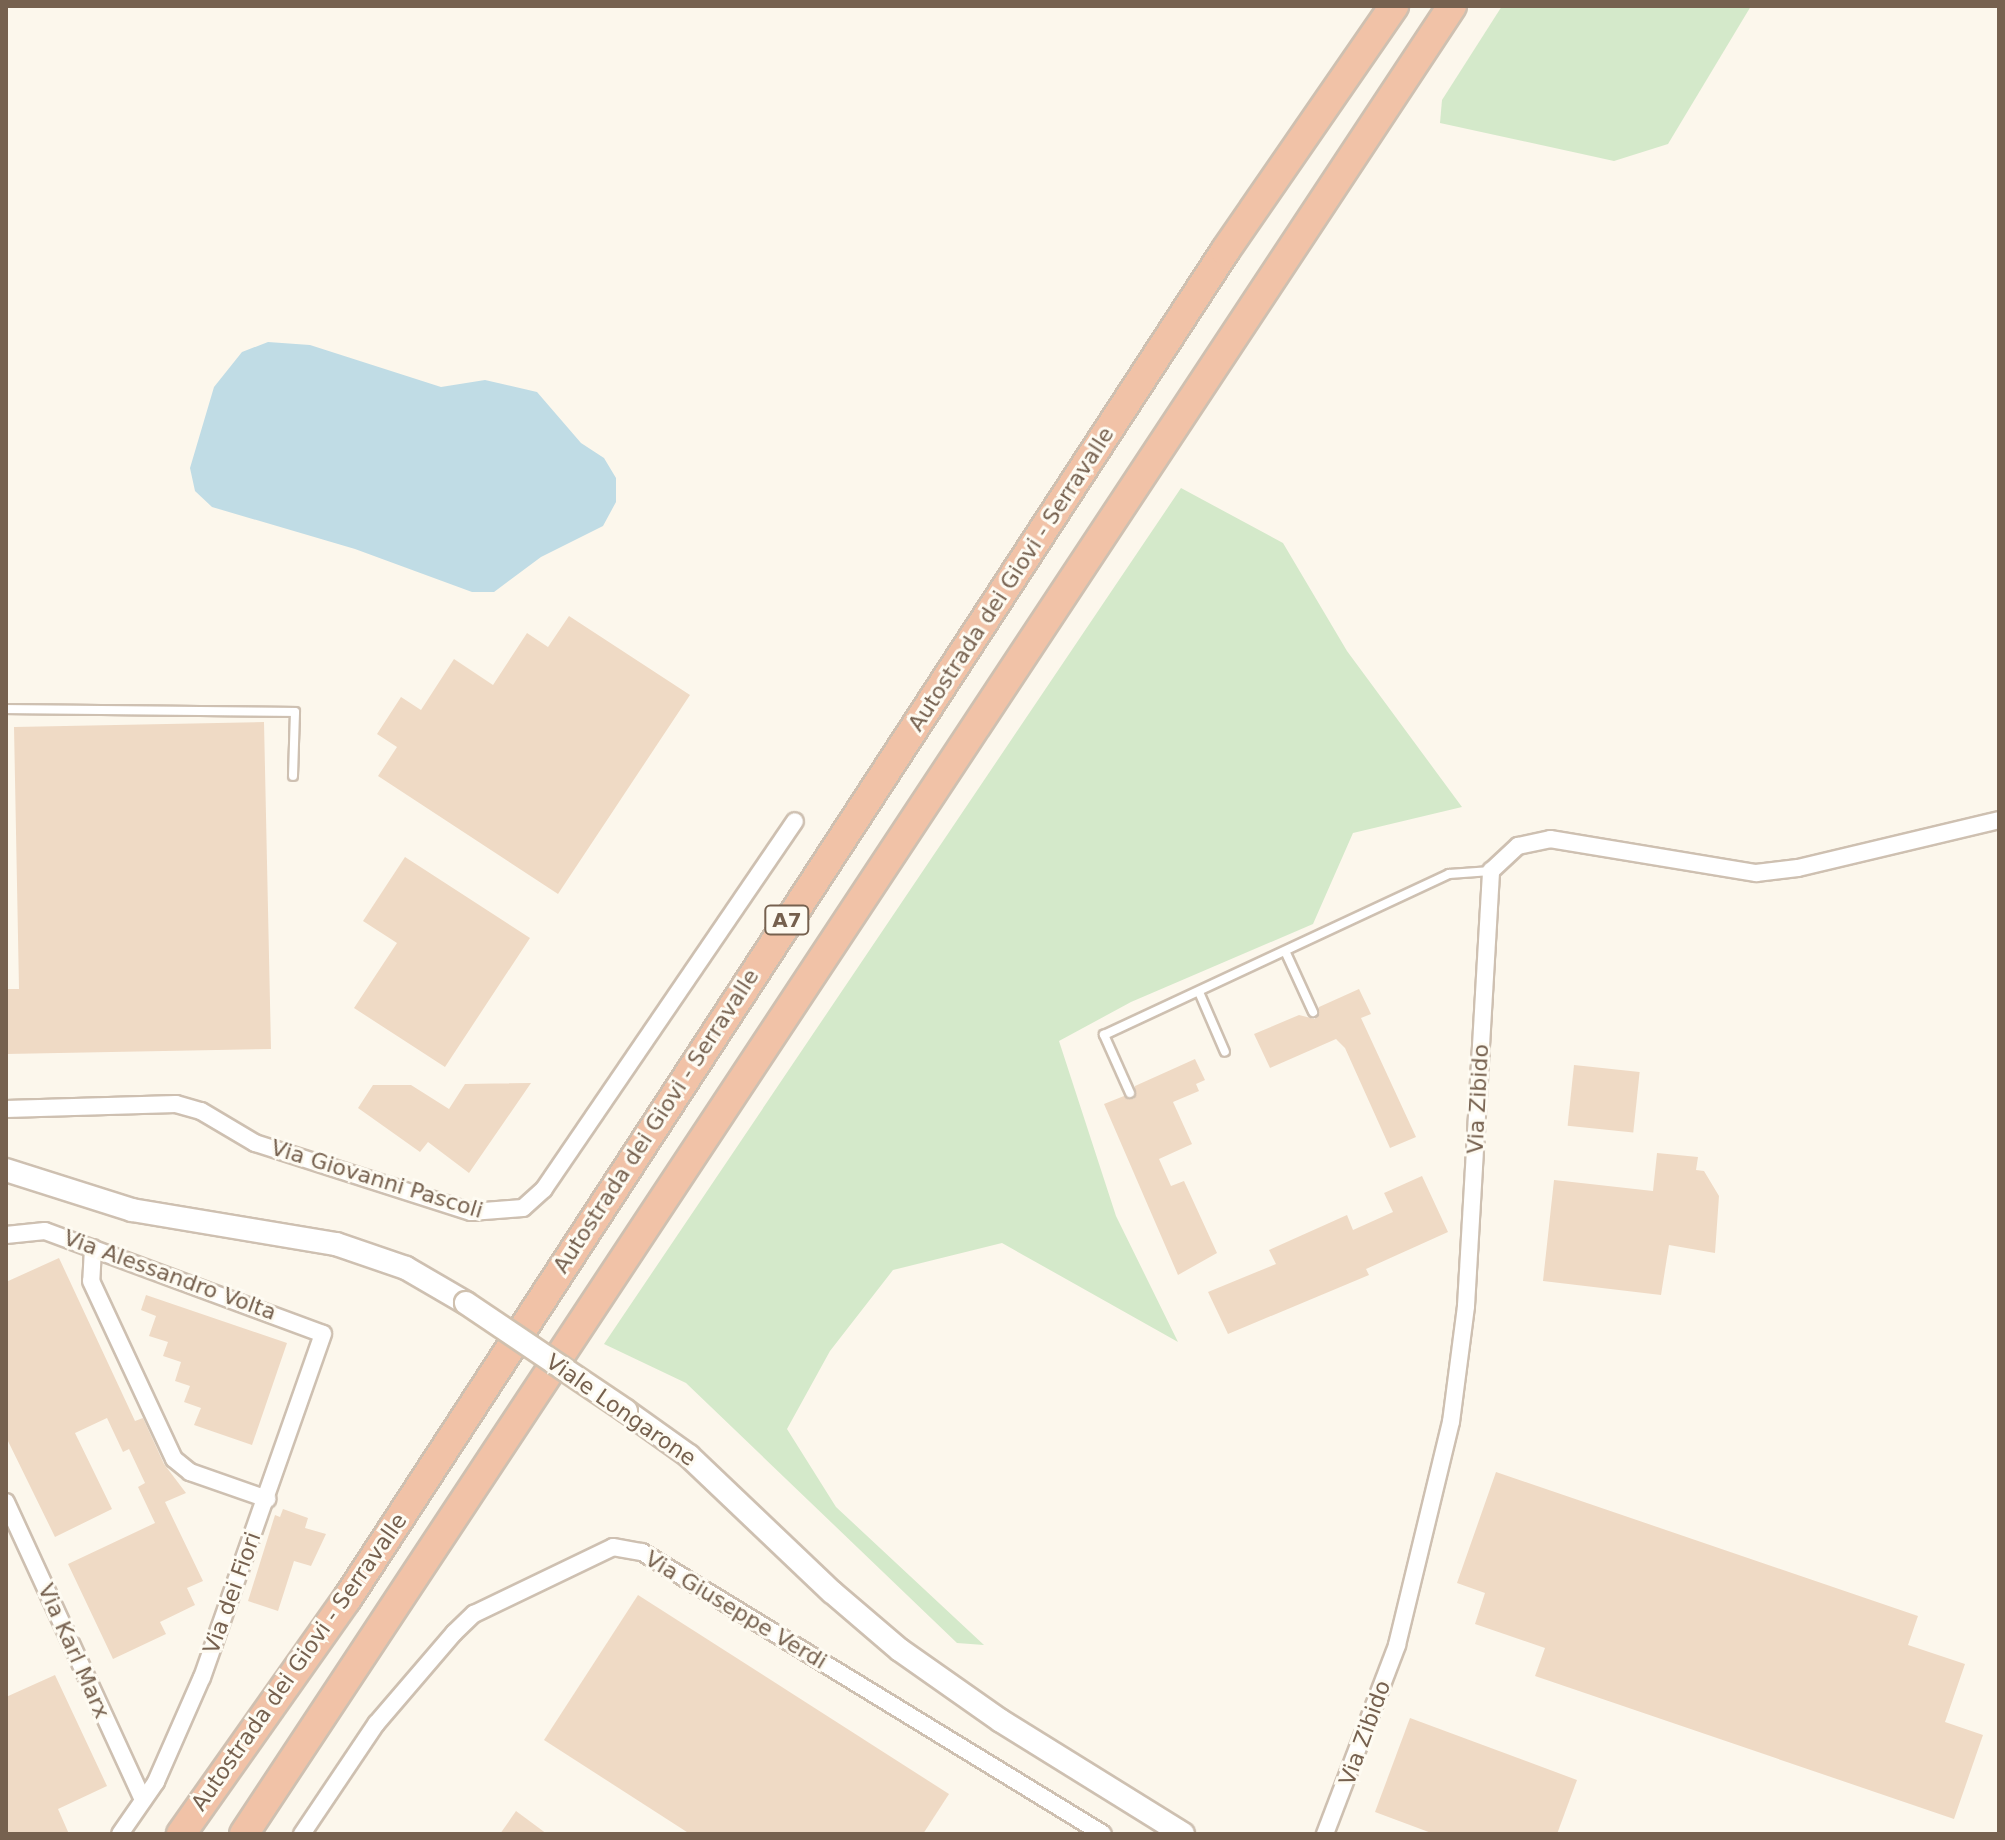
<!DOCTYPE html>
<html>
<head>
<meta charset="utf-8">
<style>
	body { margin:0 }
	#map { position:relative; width:2005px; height:1840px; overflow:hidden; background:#fcf7ec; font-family:"DejaVu Sans",sans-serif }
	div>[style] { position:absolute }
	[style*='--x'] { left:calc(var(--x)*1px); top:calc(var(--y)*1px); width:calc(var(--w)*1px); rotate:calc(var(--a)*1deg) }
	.green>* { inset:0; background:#d4e9ca }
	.water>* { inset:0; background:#c0dce5 }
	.building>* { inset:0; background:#efdac5; transform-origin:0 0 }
	.roads { filter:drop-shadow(2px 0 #cec0b1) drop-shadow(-2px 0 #cec0b1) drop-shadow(0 2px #cec0b1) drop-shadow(0 -2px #cec0b1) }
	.lane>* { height:8px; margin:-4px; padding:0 4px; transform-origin:4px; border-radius:4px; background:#fff }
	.street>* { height:16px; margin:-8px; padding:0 8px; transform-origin:8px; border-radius:8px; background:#fff }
	.secondary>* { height:22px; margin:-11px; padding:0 11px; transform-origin:11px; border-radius:11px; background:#fff }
	.highway>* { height:28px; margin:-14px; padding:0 14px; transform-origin:14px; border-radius:14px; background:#f1c2a7 }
	.bridges { filter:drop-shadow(2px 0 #d0c1af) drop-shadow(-2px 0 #d0c1af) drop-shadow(0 2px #d0c1af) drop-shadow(0 -2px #d0c1af) }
	.secondary-bridge>* { height:22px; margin:-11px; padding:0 11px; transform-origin:11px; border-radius:11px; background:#fff }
	span { translate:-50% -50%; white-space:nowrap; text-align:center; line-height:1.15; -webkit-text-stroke:6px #fefbf2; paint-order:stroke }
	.shield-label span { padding:2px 6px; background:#fefbf2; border:2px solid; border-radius:6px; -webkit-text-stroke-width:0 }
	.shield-label { font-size:20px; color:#76614f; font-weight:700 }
	.street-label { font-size:22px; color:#76614f }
	.frame { position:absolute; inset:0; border:8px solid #76614f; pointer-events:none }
</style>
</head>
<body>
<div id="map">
	<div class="green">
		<i style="clip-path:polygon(1502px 6px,1751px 6px,1668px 144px,1614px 161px,1440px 123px,1442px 100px)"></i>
		<i style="clip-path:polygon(1181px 488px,1283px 543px,1347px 651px,1462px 807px,1353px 833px,1313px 924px,1131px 1002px,1059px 1041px,1116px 1216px,1178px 1342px,1002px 1243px,893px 1270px,830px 1351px,787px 1429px,836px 1507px,984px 1645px,957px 1643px,686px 1383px,604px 1344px)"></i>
	</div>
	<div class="water">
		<i style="clip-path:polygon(268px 342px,310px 345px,441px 387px,485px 380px,537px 392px,581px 443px,604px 458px,616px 478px,616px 502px,603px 526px,541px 557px,494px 592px,472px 592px,355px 549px,212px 507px,195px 491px,190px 468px,214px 387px,242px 352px)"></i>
	</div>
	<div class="building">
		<i style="clip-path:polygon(569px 616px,690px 695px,558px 894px,378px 776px,397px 747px,377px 734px,401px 697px,421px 710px,454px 659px,493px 685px,527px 633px,548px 647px)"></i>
		<i style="clip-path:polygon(264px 722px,271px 1049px,6px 1054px,6px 989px,19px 989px,14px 727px)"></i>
		<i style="clip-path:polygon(405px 857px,530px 938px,445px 1067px,354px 1008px,397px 943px,363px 921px)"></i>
		<i style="clip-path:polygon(1359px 989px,1371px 1014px,1361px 1018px,1416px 1137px,1390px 1148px,1345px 1048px,1336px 1039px,1270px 1068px,1254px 1034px,1299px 1015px,1315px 1019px,1319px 1007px)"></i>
		<i style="clip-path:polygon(1195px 1059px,1205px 1080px,1196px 1084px,1199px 1091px,1173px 1102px,1192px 1144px,1159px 1159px,1171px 1186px,1184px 1181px,1217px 1253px,1178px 1275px,1104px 1104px,1124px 1096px,1134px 1099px,1135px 1086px)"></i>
		<i style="left:1574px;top:1065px;width:66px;height:61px;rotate:6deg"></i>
		<i style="clip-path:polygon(531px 1083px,469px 1173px,428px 1142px,420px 1152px,358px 1108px,373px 1085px,411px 1085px,449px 1109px,465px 1084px)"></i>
		<i style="clip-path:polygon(1657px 1153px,1698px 1157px,1696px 1170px,1704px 1171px,1719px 1196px,1715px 1253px,1669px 1245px,1661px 1295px,1543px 1281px,1554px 1180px,1653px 1191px)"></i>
		<i style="clip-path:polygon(1422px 1176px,1448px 1232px,1366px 1269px,1369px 1275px,1228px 1334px,1208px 1292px,1276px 1264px,1269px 1250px,1347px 1215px,1353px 1230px,1393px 1212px,1384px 1193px)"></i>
		<i style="clip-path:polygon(59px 1258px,135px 1421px,143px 1418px,164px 1464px,186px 1493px,165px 1502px,203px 1581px,187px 1588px,195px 1605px,160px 1622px,166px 1634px,113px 1659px,68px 1564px,155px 1523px,138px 1487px,145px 1483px,129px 1449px,123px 1452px,107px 1418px,75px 1433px,112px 1509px,55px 1537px,6px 1437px,6px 1282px)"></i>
		<i style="clip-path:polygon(146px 1295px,287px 1343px,252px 1445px,194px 1425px,201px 1408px,184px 1402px,190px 1386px,175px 1381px,181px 1362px,163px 1356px,168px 1342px,149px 1336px,156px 1316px,141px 1310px)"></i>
		<i style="clip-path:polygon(1496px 1472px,1918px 1616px,1908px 1645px,1965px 1664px,1945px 1722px,1983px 1735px,1954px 1819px,1535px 1676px,1545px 1648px,1475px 1624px,1485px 1593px,1457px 1583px)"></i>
		<i style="clip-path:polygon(283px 1509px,308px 1518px,305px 1528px,326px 1534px,311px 1566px,294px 1561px,278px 1611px,248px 1601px,275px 1515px,280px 1517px)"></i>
		<i style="clip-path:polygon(638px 1595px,949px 1794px,923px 1834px,690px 1834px,544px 1740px)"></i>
		<i style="clip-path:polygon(55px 1675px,107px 1786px,58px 1809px,69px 1834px,6px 1834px,6px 1697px)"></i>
		<i style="clip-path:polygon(1410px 1718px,1577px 1780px,1557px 1834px,1434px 1834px,1375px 1812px)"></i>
		<i style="clip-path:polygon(516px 1811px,547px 1834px,500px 1834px)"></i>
	</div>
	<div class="roads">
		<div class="lane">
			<i style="--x:6;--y:709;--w:289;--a:0.6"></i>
			<i style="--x:295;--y:712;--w:64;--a:91.8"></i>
			<i style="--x:1286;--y:953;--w:65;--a:65.4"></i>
			<i style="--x:1199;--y:992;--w:65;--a:66.6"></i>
			<i style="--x:1130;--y:1093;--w:64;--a:-114.1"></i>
			<i style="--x:1104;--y:1035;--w:381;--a:-25"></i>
			<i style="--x:1449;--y:874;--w:42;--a:-4.1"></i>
		</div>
		<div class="street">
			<i style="--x:6;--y:1109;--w:170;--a:-1.7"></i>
			<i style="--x:176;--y:1104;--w:26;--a:16"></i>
			<i style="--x:201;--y:1111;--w:63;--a:30.7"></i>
			<i style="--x:255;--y:1143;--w:227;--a:17.7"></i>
			<i style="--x:471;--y:1212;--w:52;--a:-4.4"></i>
			<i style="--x:523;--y:1208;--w:28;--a:-42"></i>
			<i style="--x:544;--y:1189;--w:445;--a:-55.7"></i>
			<i style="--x:6;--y:1235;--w:39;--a:-6"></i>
			<i style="--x:45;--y:1231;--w:296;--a:20.3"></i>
			<i style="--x:323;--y:1334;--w:364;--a:109.4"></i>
			<i style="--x:202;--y:1677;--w:115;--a:113.7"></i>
			<i style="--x:156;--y:1782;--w:63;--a:124.7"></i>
			<i style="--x:93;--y:1248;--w:33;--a:93"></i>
			<i style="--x:91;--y:1281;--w:196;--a:65"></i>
			<i style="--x:174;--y:1459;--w:21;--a:39"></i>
			<i style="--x:190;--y:1472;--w:82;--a:19.3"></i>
			<i style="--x:6;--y:1502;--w:328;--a:65.3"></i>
			<i style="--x:302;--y:1834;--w:133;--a:-56.1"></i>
			<i style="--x:376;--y:1724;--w:120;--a:-49.4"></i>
			<i style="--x:454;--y:1633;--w:28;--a:-44"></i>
			<i style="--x:474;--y:1614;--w:154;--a:-25.7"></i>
			<i style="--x:613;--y:1547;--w:29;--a:10"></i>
			<i style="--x:642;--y:1552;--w:540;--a:31.45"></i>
			<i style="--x:1325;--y:1834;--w:202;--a:-69.1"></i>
			<i style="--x:1397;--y:1645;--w:229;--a:-76.4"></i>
			<i style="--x:1451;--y:1422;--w:117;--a:-82.6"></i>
			<i style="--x:1466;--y:1306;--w:436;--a:-86.7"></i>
			<i style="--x:1491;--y:871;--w:37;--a:-43"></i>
			<i style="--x:1518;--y:846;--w:33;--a:-12"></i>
			<i style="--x:1550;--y:839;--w:209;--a:9.4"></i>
			<i style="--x:1756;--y:873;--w:42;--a:-6.8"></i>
			<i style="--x:1798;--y:868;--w:207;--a:-13.4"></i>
		</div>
		<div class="secondary">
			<i style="--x:6;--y:1170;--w:132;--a:17.6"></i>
			<i style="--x:132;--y:1210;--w:207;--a:9.5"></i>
			<i style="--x:336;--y:1244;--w:74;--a:18.9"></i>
			<i style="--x:406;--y:1268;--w:69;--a:30.3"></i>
			<i style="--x:626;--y:1411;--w:77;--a:35.5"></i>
			<i style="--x:689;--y:1456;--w:197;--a:43.6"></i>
			<i style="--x:832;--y:1592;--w:89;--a:40.5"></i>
			<i style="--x:900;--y:1650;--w:123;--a:35.1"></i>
			<i style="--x:1001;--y:1721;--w:214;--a:31.8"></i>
		</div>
		<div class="highway">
			<i style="--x:181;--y:1834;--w:288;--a:-54.8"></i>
			<i style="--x:347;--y:1599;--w:1609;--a:-56.92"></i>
			<i style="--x:1225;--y:251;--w:298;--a:-55.4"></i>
			<i style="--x:244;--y:1834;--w:2191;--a:-56.54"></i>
		</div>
	</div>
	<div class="bridges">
		<div class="secondary-bridge">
			<i style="--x:466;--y:1303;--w:193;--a:34"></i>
		</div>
	</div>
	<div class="shield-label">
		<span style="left:787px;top:920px">A7</span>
	</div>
	<div class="street-label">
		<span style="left:1011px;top:579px;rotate:-57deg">Autostrada dei Giovi - Serravalle</span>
		<span style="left:1478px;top:1099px;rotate:-87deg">Via Zibido</span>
		<span style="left:656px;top:1121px;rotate:-57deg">Autostrada dei Giovi - Serravalle</span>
		<span style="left:377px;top:1179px;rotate:17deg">Via Giovanni Pascoli</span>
		<span style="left:170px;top:1275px;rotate:20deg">Via Alessandro Volta</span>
		<span style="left:621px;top:1410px;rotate:35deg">Viale Longarone</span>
		<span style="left:232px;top:1593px;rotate:-70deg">Via dei Fiori</span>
		<span style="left:736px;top:1610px;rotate:31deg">Via Giuseppe Verdi</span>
		<span style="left:74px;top:1651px;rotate:66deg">Via Karl Marx</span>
		<span style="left:299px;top:1662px;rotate:-55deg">Autostrada dei Giovi - Serravalle</span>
		<span style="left:1365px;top:1733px;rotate:-70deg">Via Zibido</span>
	</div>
	<div class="frame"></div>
</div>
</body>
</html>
